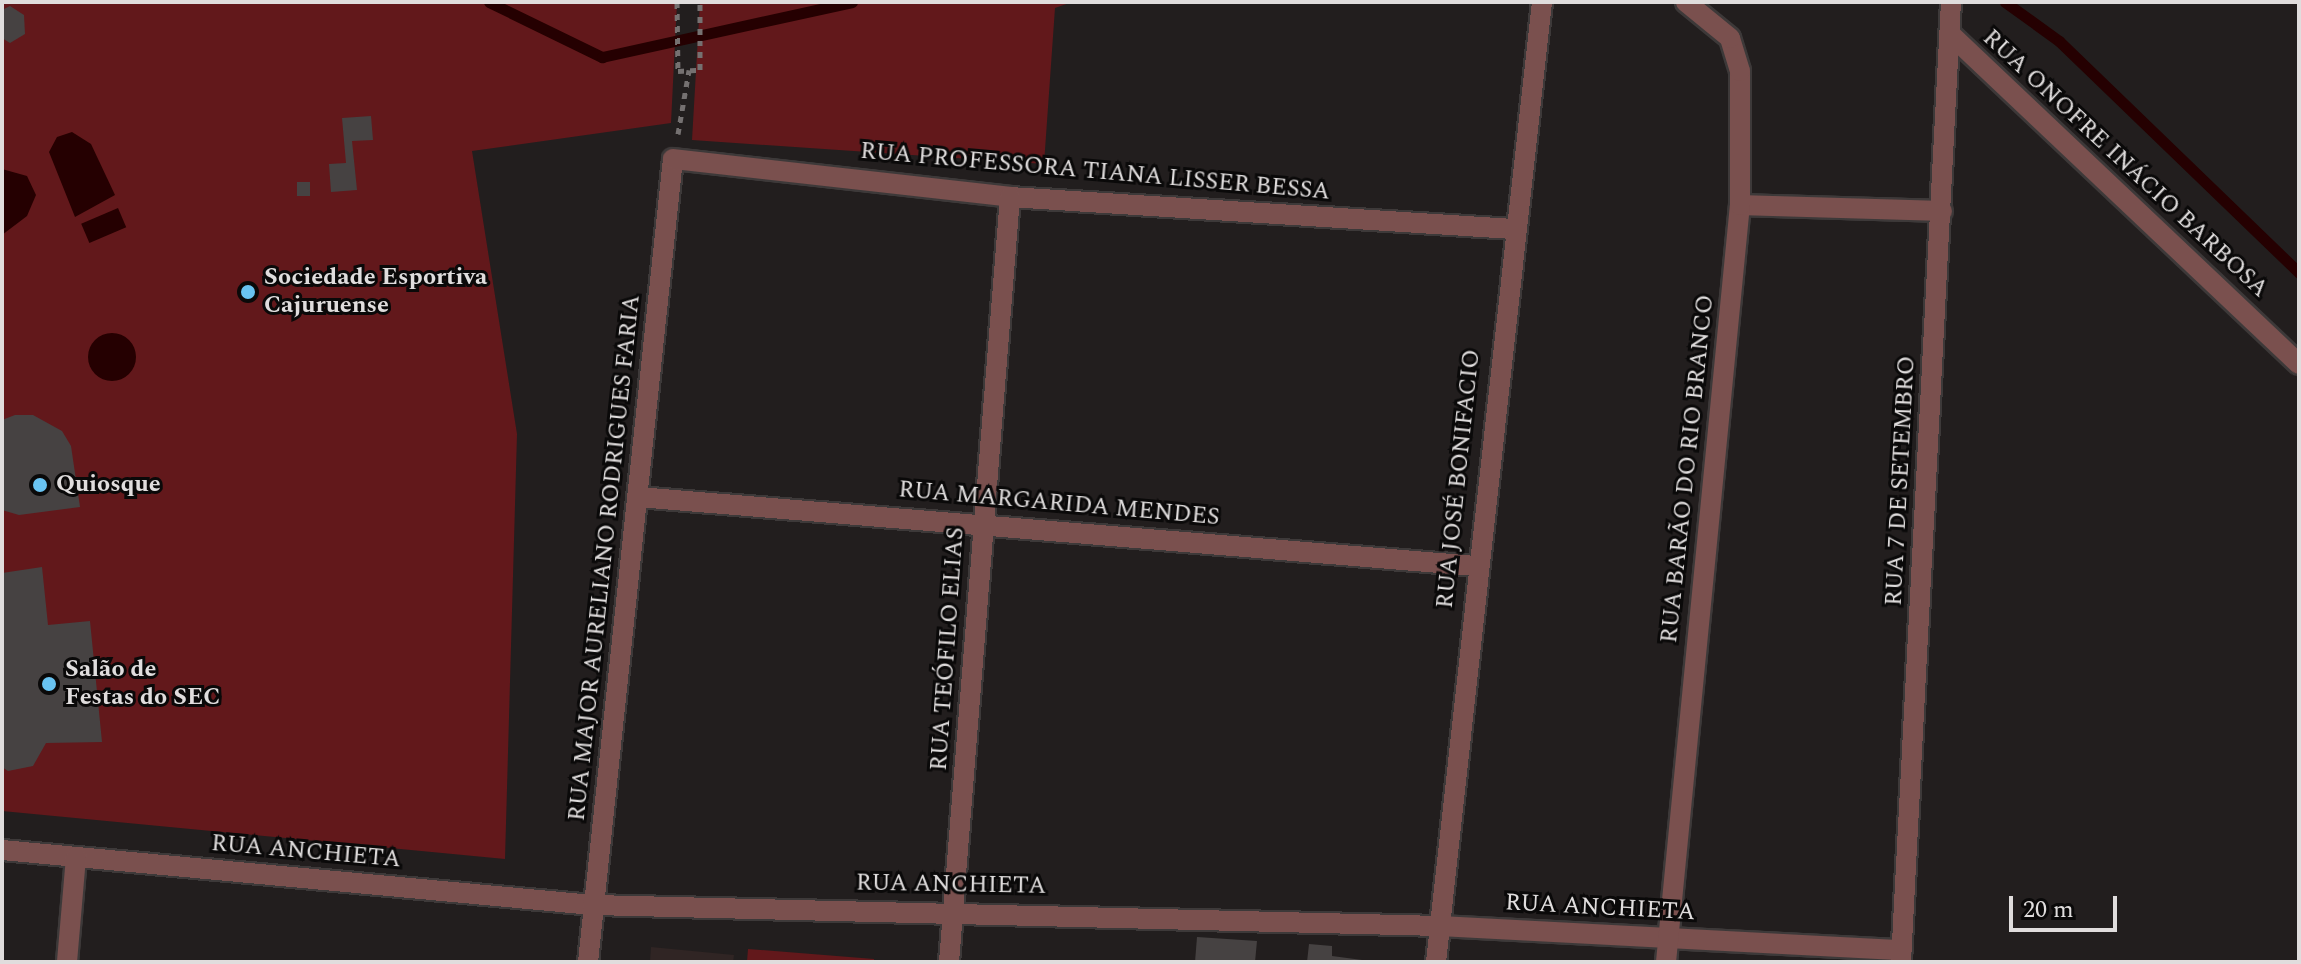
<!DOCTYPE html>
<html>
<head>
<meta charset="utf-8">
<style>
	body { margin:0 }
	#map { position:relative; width:2301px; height:964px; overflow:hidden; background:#221e1e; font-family:Spectral,serif }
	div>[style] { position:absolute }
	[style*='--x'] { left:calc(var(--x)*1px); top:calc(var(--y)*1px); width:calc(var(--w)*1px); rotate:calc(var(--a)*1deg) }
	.built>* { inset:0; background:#302524 }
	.green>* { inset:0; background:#62181b }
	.water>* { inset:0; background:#250001; transform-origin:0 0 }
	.round { border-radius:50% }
	.stream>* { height:11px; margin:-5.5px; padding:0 5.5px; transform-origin:5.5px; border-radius:5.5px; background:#250001 }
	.building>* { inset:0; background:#464242; transform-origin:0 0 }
	.path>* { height:5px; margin-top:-2.5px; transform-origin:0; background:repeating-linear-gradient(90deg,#757171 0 6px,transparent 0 12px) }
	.roads { filter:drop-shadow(2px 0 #3d3939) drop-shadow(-2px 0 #3d3939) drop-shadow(0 2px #3d3939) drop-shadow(0 -2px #3d3939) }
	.minor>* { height:20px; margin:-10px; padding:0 10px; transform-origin:10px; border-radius:10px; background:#7a504e }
	.dots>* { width:22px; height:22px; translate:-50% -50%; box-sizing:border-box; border:4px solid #0a0909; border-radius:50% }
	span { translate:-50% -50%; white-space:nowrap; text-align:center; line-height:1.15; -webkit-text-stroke:6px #0a0909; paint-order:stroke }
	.street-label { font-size:24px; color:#e0dddd }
	.poi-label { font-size:24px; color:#e0dddd; font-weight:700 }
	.left { translate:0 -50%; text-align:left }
	.frame { position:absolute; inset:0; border:4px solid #e0dddd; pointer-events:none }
	.scale { position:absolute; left:2009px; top:896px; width:108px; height:36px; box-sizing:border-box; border:4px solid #e0dddd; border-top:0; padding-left:10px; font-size:24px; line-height:28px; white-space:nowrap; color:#e0dddd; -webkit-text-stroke:6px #0a0909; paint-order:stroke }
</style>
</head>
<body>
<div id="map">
	<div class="built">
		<i style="clip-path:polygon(651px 947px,734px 955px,733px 962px,650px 962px)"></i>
	</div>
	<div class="green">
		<i style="clip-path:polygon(2px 2px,677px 2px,671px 123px,472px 151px,517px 434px,505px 859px,2px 811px)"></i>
		<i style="clip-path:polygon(700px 2px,1072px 2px,1055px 8px,1044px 164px,692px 140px)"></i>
		<i style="clip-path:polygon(748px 949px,874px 959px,874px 962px,747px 962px)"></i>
	</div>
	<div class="water">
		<i style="clip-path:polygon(72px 132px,91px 144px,115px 195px,75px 217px,49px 152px,57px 137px)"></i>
		<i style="clip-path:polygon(2px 169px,27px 176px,36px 195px,27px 216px,2px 235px)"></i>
		<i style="left:118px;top:208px;width:21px;height:40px;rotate:67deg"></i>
		<i class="round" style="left:88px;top:333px;width:48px;height:48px"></i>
	</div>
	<div class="stream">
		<i style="--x:489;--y:2;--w:126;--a:26"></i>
		<i style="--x:602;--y:57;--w:256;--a:-12.4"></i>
		<i style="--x:2005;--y:2;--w:67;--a:35.8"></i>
		<i style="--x:2059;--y:41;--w:334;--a:44"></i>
	</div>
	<div class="building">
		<i style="clip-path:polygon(10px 6px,24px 15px,25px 34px,10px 43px,2px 38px,2px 10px)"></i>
		<i style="clip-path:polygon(371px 116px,373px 140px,352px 141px,357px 190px,331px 192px,329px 164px,346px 163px,342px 118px)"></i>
		<i style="left:297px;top:182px;width:13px;height:14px"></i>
		<i style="clip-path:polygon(15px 415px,33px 415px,62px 431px,71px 446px,80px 507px,19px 515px,2px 510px,2px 420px)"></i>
		<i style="clip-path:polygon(42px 567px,48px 625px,90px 621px,102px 742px,46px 743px,33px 766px,8px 771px,2px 767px,2px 573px)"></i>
		<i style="clip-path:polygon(1197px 937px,1257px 941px,1255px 962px,1195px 962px)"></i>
		<i style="clip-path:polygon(1309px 944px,1332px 946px,1332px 956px,1377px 962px,1307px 962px)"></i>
	</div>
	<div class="path">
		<i style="--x:677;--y:2;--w:69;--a:89.2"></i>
		<i style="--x:678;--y:71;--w:22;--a:-3"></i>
		<i style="--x:700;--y:70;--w:68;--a:-90"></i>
		<i style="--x:678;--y:134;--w:65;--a:-80.2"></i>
	</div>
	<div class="roads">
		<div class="minor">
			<i style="--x:1950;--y:34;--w:480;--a:43.4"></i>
			<i style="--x:1740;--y:205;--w:202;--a:1.7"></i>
			<i style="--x:638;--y:497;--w:840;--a:4.71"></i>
			<i style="--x:2;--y:850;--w:594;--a:5.32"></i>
			<i style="--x:593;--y:905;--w:847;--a:1.42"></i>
			<i style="--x:1440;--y:926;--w:462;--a:3"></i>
			<i style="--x:67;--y:962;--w:105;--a:-85.1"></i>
			<i style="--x:588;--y:962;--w:807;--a:-83.96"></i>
			<i style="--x:673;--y:159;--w:339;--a:6.4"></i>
			<i style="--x:1010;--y:197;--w:504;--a:3.64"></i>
			<i style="--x:949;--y:962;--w:767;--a:-85.44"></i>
			<i style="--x:1436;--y:962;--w:966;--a:-83.7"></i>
			<i style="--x:1666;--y:962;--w:761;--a:-84.42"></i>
			<i style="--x:1740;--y:205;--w:134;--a:-90"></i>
			<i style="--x:1740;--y:71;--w:34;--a:-107"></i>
			<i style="--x:1730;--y:38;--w:57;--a:-140.7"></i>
			<i style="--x:1901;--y:962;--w:961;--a:-87.02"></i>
		</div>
	</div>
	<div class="dots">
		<i style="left:248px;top:292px;background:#69c3f1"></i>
		<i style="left:40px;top:485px;background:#69c3f1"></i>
		<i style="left:49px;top:684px;background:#69c3f1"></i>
	</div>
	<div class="street-label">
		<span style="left:2125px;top:164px;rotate:43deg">RUA ONOFRE INÁCIO BARBOSA</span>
		<span style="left:1095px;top:172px;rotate:5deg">RUA PROFESSORA TIANA LISSER BESSA</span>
		<span style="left:1688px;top:469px;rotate:-84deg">RUA BARÃO DO RIO BRANCO</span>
		<span style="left:1459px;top:479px;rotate:-84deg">RUA JOSÉ BONIFACIO</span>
		<span style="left:1901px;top:481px;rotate:-87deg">RUA 7 DE SETEMBRO</span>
		<span style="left:1059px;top:504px;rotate:5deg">RUA MARGARIDA MENDES</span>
		<span style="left:605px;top:558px;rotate:-84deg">RUA MAJOR AURELIANO RODRIGUES FARIA</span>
		<span style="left:948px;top:649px;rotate:-86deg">RUA TEÓFILO ELIAS</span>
		<span style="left:306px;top:852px;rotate:5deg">RUA ANCHIETA</span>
		<span style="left:951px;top:885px;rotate:1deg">RUA ANCHIETA</span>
		<span style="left:1600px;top:908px;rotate:3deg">RUA ANCHIETA</span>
	</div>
	<div class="poi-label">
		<span class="left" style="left:264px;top:292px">Sociedade Esportiva<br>Cajuruense</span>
		<span class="left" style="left:56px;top:485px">Quiosque</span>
		<span class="left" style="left:65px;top:684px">Salão de<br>Festas do SEC</span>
	</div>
	<div class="frame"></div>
	<div class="scale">20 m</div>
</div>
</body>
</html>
